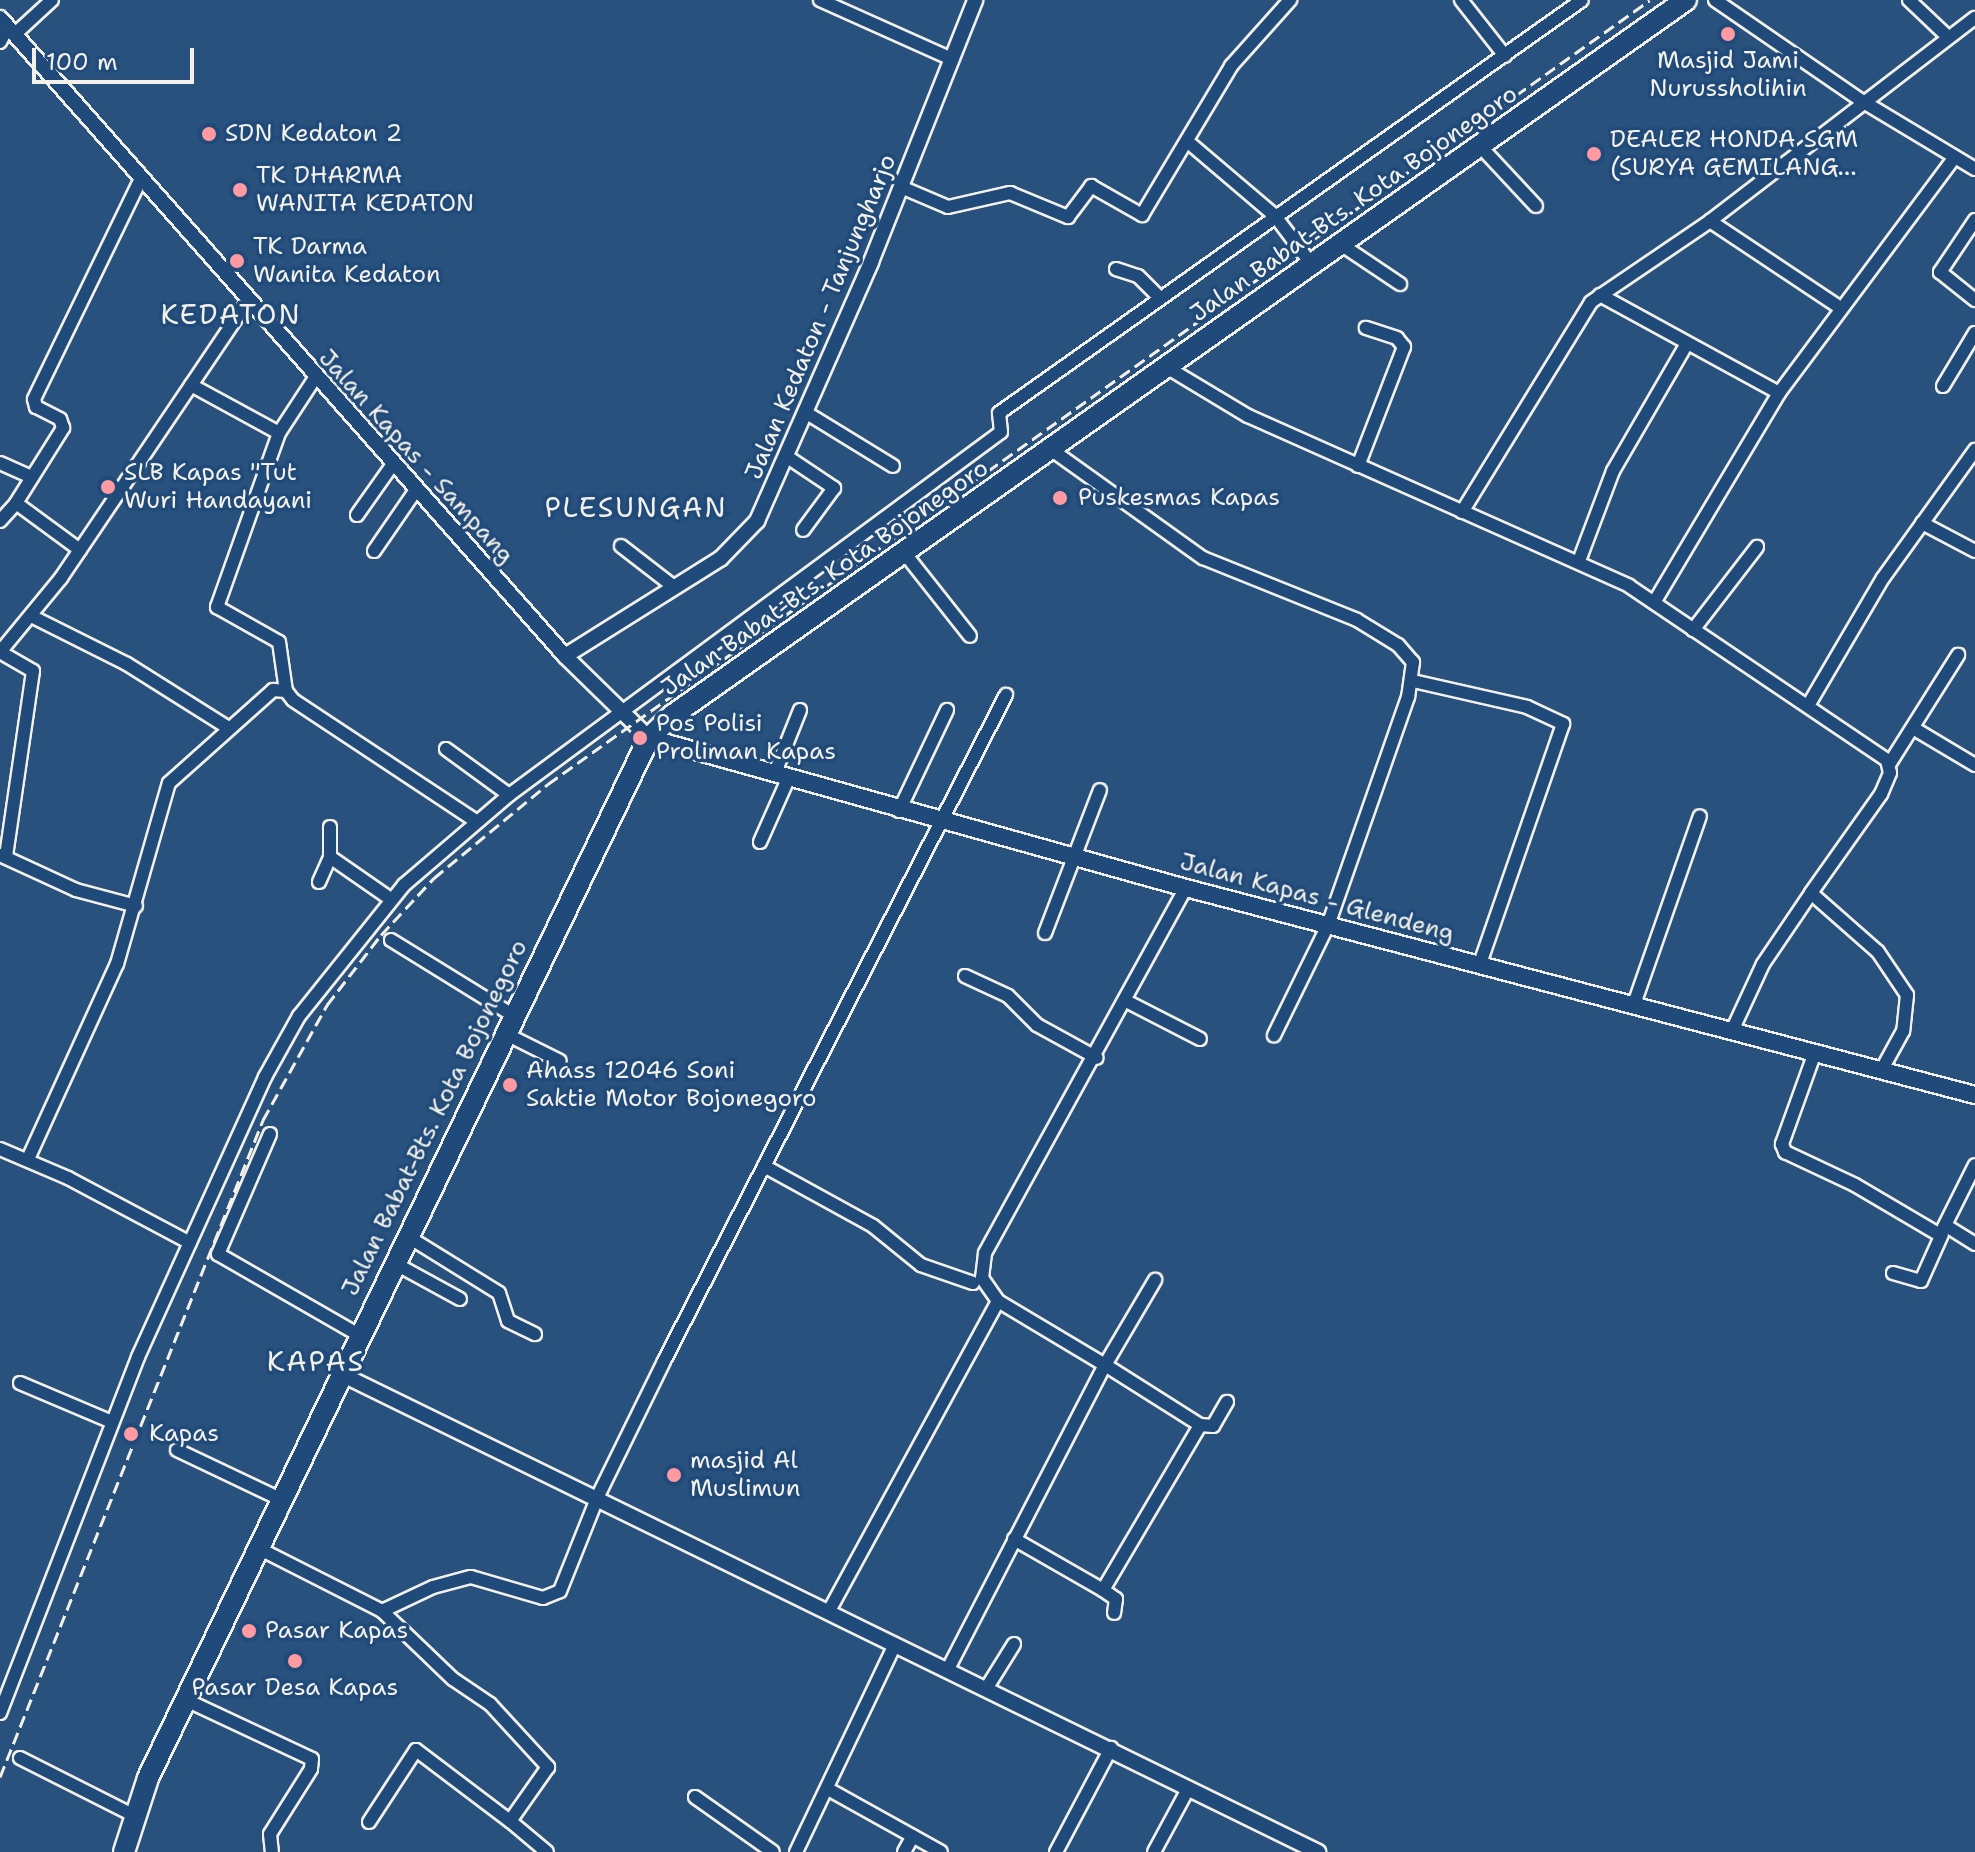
<!DOCTYPE html>
<html>
<head>
<meta charset="utf-8">
<style>
	body { margin:0 }
	#map { position:relative; width:1975px; height:1852px; overflow:hidden; background:#28517e; font-family:"Shantell Sans",sans-serif }
	div>[style] { position:absolute }
	[style*='--x'] { left:calc(var(--x)*1px); top:calc(var(--y)*1px); width:calc(var(--w)*1px); rotate:calc(var(--a)*1deg) }
	.roads { filter:drop-shadow(2px 0 #f4f1e8) drop-shadow(-2px 0 #f4f1e8) drop-shadow(0 2px #f4f1e8) drop-shadow(0 -2px #f4f1e8) }
	.minor>* { height:12px; margin:-6px; padding:0 6px; transform-origin:6px; border-radius:6px; background:#1f4a7a }
	.tertiary>* { height:14px; margin:-7px; padding:0 7px; transform-origin:7px; border-radius:7px; background:#1f4a7a }
	.secondary>* { height:16px; margin:-8px; padding:0 8px; transform-origin:8px; border-radius:8px; background:#1f4a7a }
	.trunk>* { height:20px; margin:-10px; padding:0 10px; transform-origin:10px; border-radius:10px; background:#1f4a7a }
	.rail>* { height:3px; margin-top:-1.5px; transform-origin:0; background:repeating-linear-gradient(90deg,#f4f1e8 0 12px,transparent 0 18px) }
	.dots>* { width:22px; height:22px; translate:-50% -50%; box-sizing:border-box; border:4px solid #1f4a7a; border-radius:50% }
	span { translate:-50% -50%; white-space:nowrap; text-align:center; line-height:1.15; -webkit-text-stroke:7px #1f4a7a; paint-order:stroke }
	.poi-label { font-size:24px; color:#f4f1e8 }
	.left { translate:0 -50%; text-align:left }
	.street-label { font-size:24px; color:#f4f1e8 }
	.quarter-label { font-size:28px; color:#f4f1e8; letter-spacing:2px }
	.scale { position:absolute; left:32px; top:48px; width:162px; height:36px; box-sizing:border-box; border:4px solid #f4f1e8; border-top:0; padding-left:10px; font-size:24px; line-height:28px; white-space:nowrap; color:#f4f1e8; -webkit-text-stroke:6px #1f4a7a; paint-order:stroke }
</style>
</head>
<body>
<div id="map">
	<div class="roads">
		<div class="minor">
			<i style="--x:820;--y:0;--w:145;--a:24.1"></i>
			<i style="--x:1461;--y:0;--w:71;--a:51.8"></i>
			<i style="--x:1715;--y:0;--w:178;--a:34.5"></i>
			<i style="--x:1862;--y:101;--w:132;--a:31"></i>
			<i style="--x:1909;--y:0;--w:54;--a:43.5"></i>
			<i style="--x:15;--y:34;--w:50;--a:-42.6"></i>
			<i style="--x:0;--y:42;--w:17;--a:-62"></i>
			<i style="--x:1187;--y:141;--w:116;--a:40.4"></i>
			<i style="--x:1275;--y:216;--w:61;--a:52.9"></i>
			<i style="--x:1480;--y:146;--w:82;--a:47"></i>
			<i style="--x:901;--y:187;--w:51;--a:23.1"></i>
			<i style="--x:948;--y:207;--w:64;--a:-12.7"></i>
			<i style="--x:1010;--y:193;--w:63;--a:22.5"></i>
			<i style="--x:1068;--y:217;--w:39;--a:-53"></i>
			<i style="--x:1091;--y:186;--w:59;--a:29.6"></i>
			<i style="--x:1142;--y:215;--w:174;--a:-59.1"></i>
			<i style="--x:1231;--y:66;--w:89;--a:-48.2"></i>
			<i style="--x:1975;--y:220;--w:63;--a:123.9"></i>
			<i style="--x:1940;--y:272;--w:45;--a:38.7"></i>
			<i style="--x:1710;--y:221;--w:155;--a:33.7"></i>
			<i style="--x:1342;--y:245;--w:70;--a:33.9"></i>
			<i style="--x:1116;--y:269;--w:23;--a:18"></i>
			<i style="--x:1138;--y:276;--w:28;--a:45"></i>
			<i style="--x:1600;--y:295;--w:204;--a:28.7"></i>
			<i style="--x:1168;--y:368;--w:93;--a:31"></i>
			<i style="--x:1248;--y:416;--w:417;--a:24"></i>
			<i style="--x:1629;--y:586;--w:311;--a:34"></i>
			<i style="--x:1887;--y:760;--w:13;--a:77"></i>
			<i style="--x:1890;--y:773;--w:23;--a:113"></i>
			<i style="--x:1881;--y:794;--w:121;--a:125.3"></i>
			<i style="--x:1811;--y:893;--w:89;--a:41.4"></i>
			<i style="--x:1878;--y:952;--w:52;--a:56"></i>
			<i style="--x:1907;--y:995;--w:36;--a:96"></i>
			<i style="--x:1903;--y:1031;--w:46;--a:118.8"></i>
			<i style="--x:191;--y:385;--w:100;--a:28.6"></i>
			<i style="--x:279;--y:433;--w:185;--a:109.6"></i>
			<i style="--x:217;--y:607;--w:71;--a:29.4"></i>
			<i style="--x:279;--y:642;--w:49;--a:81.9"></i>
			<i style="--x:286;--y:691;--w:11;--a:52"></i>
			<i style="--x:293;--y:700;--w:219;--a:33.5"></i>
			<i style="--x:1943;--y:386;--w:62;--a:-58.9"></i>
			<i style="--x:805;--y:412;--w:103;--a:31.5"></i>
			<i style="--x:279;--y:433;--w:66;--a:-56.8"></i>
			<i style="--x:1052;--y:450;--w:186;--a:35.6"></i>
			<i style="--x:1203;--y:558;--w:166;--a:21.9"></i>
			<i style="--x:1357;--y:620;--w:48;--a:31.4"></i>
			<i style="--x:1398;--y:645;--w:23;--a:49"></i>
			<i style="--x:1413;--y:662;--w:35;--a:98"></i>
			<i style="--x:1408;--y:697;--w:242;--a:109.3"></i>
			<i style="--x:1328;--y:925;--w:123;--a:116.1"></i>
			<i style="--x:786;--y:456;--w:58;--a:33.7"></i>
			<i style="--x:834;--y:488;--w:52;--a:126.4"></i>
			<i style="--x:0;--y:463;--w:35;--a:24"></i>
			<i style="--x:1358;--y:466;--w:128;--a:-68.9"></i>
			<i style="--x:1404;--y:347;--w:11;--a:-128"></i>
			<i style="--x:1397;--y:338;--w:33;--a:-162"></i>
			<i style="--x:1462;--y:512;--w:246;--a:-58.4"></i>
			<i style="--x:1591;--y:302;--w:144;--a:-34.2"></i>
			<i style="--x:1710;--y:221;--w:334;--a:-37.5"></i>
			<i style="--x:357;--y:515;--w:62;--a:-54.8"></i>
			<i style="--x:0;--y:521;--w:24;--a:-48"></i>
			<i style="--x:1922;--y:523;--w:60;--a:27.8"></i>
			<i style="--x:621;--y:546;--w:66;--a:37.6"></i>
			<i style="--x:80;--y:550;--w:79;--a:-143.7"></i>
			<i style="--x:16;--y:503;--w:89;--a:-57.9"></i>
			<i style="--x:63;--y:428;--w:9;--a:-108"></i>
			<i style="--x:60;--y:419;--w:27;--a:-153"></i>
			<i style="--x:36;--y:407;--w:8;--a:-104"></i>
			<i style="--x:34;--y:399;--w:245;--a:-64.1"></i>
			<i style="--x:374;--y:551;--w:74;--a:-55.5"></i>
			<i style="--x:906;--y:555;--w:103;--a:51.7"></i>
			<i style="--x:1579;--y:561;--w:96;--a:-69.3"></i>
			<i style="--x:1613;--y:471;--w:146;--a:-59.9"></i>
			<i style="--x:1655;--y:601;--w:242;--a:-59.2"></i>
			<i style="--x:1779;--y:393;--w:294;--a:-53.3"></i>
			<i style="--x:31;--y:616;--w:107;--a:26.6"></i>
			<i style="--x:127;--y:664;--w:118;--a:32.2"></i>
			<i style="--x:1693;--y:630;--w:105;--a:-52.4"></i>
			<i style="--x:0;--y:652;--w:96;--a:-50.5"></i>
			<i style="--x:61;--y:578;--w:334;--a:-56"></i>
			<i style="--x:0;--y:652;--w:38;--a:30"></i>
			<i style="--x:33;--y:671;--w:188;--a:98.3"></i>
			<i style="--x:1413;--y:681;--w:117;--a:12.8"></i>
			<i style="--x:1527;--y:707;--w:40;--a:25"></i>
			<i style="--x:1563;--y:724;--w:256;--a:109.1"></i>
			<i style="--x:1809;--y:704;--w:146;--a:-59.6"></i>
			<i style="--x:1883;--y:578;--w:158;--a:-54.3"></i>
			<i style="--x:1913;--y:728;--w:72;--a:30.8"></i>
			<i style="--x:446;--y:749;--w:78;--a:36.1"></i>
			<i style="--x:1890;--y:763;--w:128;--a:-57.8"></i>
			<i style="--x:774;--y:775;--w:70;--a:-68.2"></i>
			<i style="--x:899;--y:811;--w:112;--a:-64.6"></i>
			<i style="--x:330;--y:827;--w:30;--a:90"></i>
			<i style="--x:330;--y:857;--w:75;--a:34.7"></i>
			<i style="--x:760;--y:842;--w:69;--a:-66"></i>
			<i style="--x:0;--y:855;--w:84;--a:24.7"></i>
			<i style="--x:76;--y:890;--w:62;--a:14.9"></i>
			<i style="--x:319;--y:882;--w:27;--a:-66"></i>
			<i style="--x:1045;--y:933;--w:153;--a:-69"></i>
			<i style="--x:391;--y:940;--w:145;--a:31.7"></i>
			<i style="--x:965;--y:976;--w:47;--a:24.9"></i>
			<i style="--x:1008;--y:996;--w:41;--a:45"></i>
			<i style="--x:1037;--y:1025;--w:68;--a:28.8"></i>
			<i style="--x:1126;--y:1001;--w:83;--a:27.2"></i>
			<i style="--x:1633;--y:1007;--w:202;--a:-70.7"></i>
			<i style="--x:1731;--y:1033;--w:76;--a:-65.1"></i>
			<i style="--x:1763;--y:964;--w:86;--a:-55.9"></i>
			<i style="--x:506;--y:1034;--w:60;--a:26.6"></i>
			<i style="--x:1814;--y:1055;--w:95;--a:109.8"></i>
			<i style="--x:1782;--y:1144;--w:9;--a:69"></i>
			<i style="--x:1785;--y:1152;--w:77;--a:25.2"></i>
			<i style="--x:1855;--y:1185;--w:99;--a:30.5"></i>
			<i style="--x:1940;--y:1235;--w:78;--a:-63.4"></i>
			<i style="--x:270;--y:1134;--w:131;--a:113.4"></i>
			<i style="--x:218;--y:1254;--w:163;--a:29.9"></i>
			<i style="--x:0;--y:1149;--w:74;--a:23.1"></i>
			<i style="--x:68;--y:1178;--w:138;--a:28"></i>
			<i style="--x:28;--y:1159;--w:214;--a:-65.5"></i>
			<i style="--x:117;--y:964;--w:188;--a:-74"></i>
			<i style="--x:169;--y:783;--w:140;--a:-41.8"></i>
			<i style="--x:273;--y:690;--w:13;--a:4"></i>
			<i style="--x:764;--y:1166;--w:124;--a:28.8"></i>
			<i style="--x:873;--y:1226;--w:62;--a:39.1"></i>
			<i style="--x:921;--y:1265;--w:55;--a:19.1"></i>
			<i style="--x:1948;--y:1227;--w:32;--a:32"></i>
			<i style="--x:407;--y:1236;--w:108;--a:31.8"></i>
			<i style="--x:499;--y:1293;--w:29;--a:72"></i>
			<i style="--x:508;--y:1321;--w:30;--a:26"></i>
			<i style="--x:394;--y:1263;--w:75;--a:28.6"></i>
			<i style="--x:1893;--y:1273;--w:29;--a:16"></i>
			<i style="--x:1921;--y:1281;--w:51;--a:-65.9"></i>
			<i style="--x:20;--y:1383;--w:100;--a:23"></i>
			<i style="--x:1200;--y:1425;--w:13;--a:4"></i>
			<i style="--x:1213;--y:1426;--w:28;--a:-60"></i>
			<i style="--x:177;--y:1450;--w:114;--a:25.4"></i>
			<i style="--x:1014;--y:1539;--w:103;--a:29.8"></i>
			<i style="--x:1103;--y:1590;--w:191;--a:-59.5"></i>
			<i style="--x:1200;--y:1425;--w:112;--a:-147.7"></i>
			<i style="--x:1105;--y:1365;--w:99;--a:-59.5"></i>
			<i style="--x:258;--y:1548;--w:139;--a:26.9"></i>
			<i style="--x:382;--y:1611;--w:56;--a:-25.2"></i>
			<i style="--x:433;--y:1587;--w:39;--a:-15"></i>
			<i style="--x:471;--y:1577;--w:75;--a:16.3"></i>
			<i style="--x:543;--y:1598;--w:18;--a:-22"></i>
			<i style="--x:560;--y:1591;--w:102;--a:-68.2"></i>
			<i style="--x:598;--y:1496;--w:150;--a:-63.9"></i>
			<i style="--x:664;--y:1361;--w:749;--a:-62.82"></i>
			<i style="--x:1103;--y:1590;--w:16;--a:35"></i>
			<i style="--x:1116;--y:1599;--w:14;--a:98"></i>
			<i style="--x:382;--y:1611;--w:98;--a:43.8"></i>
			<i style="--x:453;--y:1679;--w:45;--a:34"></i>
			<i style="--x:490;--y:1704;--w:86;--a:47.4"></i>
			<i style="--x:548;--y:1767;--w:66;--a:125.1"></i>
			<i style="--x:510;--y:1821;--w:48;--a:40"></i>
			<i style="--x:829;--y:1611;--w:353;--a:-61.4"></i>
			<i style="--x:998;--y:1301;--w:28;--a:-125"></i>
			<i style="--x:982;--y:1278;--w:25;--a:-83"></i>
			<i style="--x:985;--y:1253;--w:417;--a:-61.2"></i>
			<i style="--x:948;--y:1669;--w:342;--a:-62.7"></i>
			<i style="--x:1105;--y:1365;--w:125;--a:-149.1"></i>
			<i style="--x:986;--y:1689;--w:53;--a:-58.1"></i>
			<i style="--x:186;--y:1700;--w:139;--a:25.1"></i>
			<i style="--x:312;--y:1759;--w:10;--a:96"></i>
			<i style="--x:311;--y:1769;--w:77;--a:122.2"></i>
			<i style="--x:270;--y:1834;--w:18;--a:84"></i>
			<i style="--x:0;--y:1713;--w:382;--a:-68.8"></i>
			<i style="--x:138;--y:1357;--w:307;--a:-65.6"></i>
			<i style="--x:265;--y:1077;--w:70;--a:-60.9"></i>
			<i style="--x:299;--y:1016;--w:168;--a:-51.3"></i>
			<i style="--x:404;--y:885;--w:138;--a:-40.6"></i>
			<i style="--x:509;--y:795;--w:611;--a:-36.42"></i>
			<i style="--x:1001;--y:432;--w:19;--a:-96"></i>
			<i style="--x:999;--y:413;--w:714;--a:-35.31"></i>
			<i style="--x:20;--y:1758;--w:127;--a:26.8"></i>
			<i style="--x:828;--y:1789;--w:129;--a:29.1"></i>
			<i style="--x:695;--y:1797;--w:95;--a:35.2"></i>
			<i style="--x:369;--y:1822;--w:86;--a:-56.9"></i>
			<i style="--x:416;--y:1750;--w:118;--a:37.1"></i>
			<i style="--x:796;--y:1852;--w:230;--a:-64.5"></i>
			<i style="--x:904;--y:1852;--w:18;--a:-61"></i>
			<i style="--x:1056;--y:1852;--w:118;--a:-62.1"></i>
			<i style="--x:1154;--y:1852;--w:72;--a:-61.6"></i>
		</div>
		<div class="tertiary">
			<i style="--x:0;--y:18;--w:852;--a:48.47"></i>
			<i style="--x:565;--y:656;--w:117;--a:44.3"></i>
			<i style="--x:565;--y:656;--w:184;--a:-32.1"></i>
			<i style="--x:721;--y:558;--w:52;--a:-45.8"></i>
			<i style="--x:757;--y:521;--w:283;--a:-66.2"></i>
			<i style="--x:871;--y:262;--w:282;--a:-68.3"></i>
			<i style="--x:341;--y:1374;--w:1088;--a:26.07"></i>
		</div>
		<div class="secondary">
			<i style="--x:649;--y:738;--w:558;--a:15.61"></i>
			<i style="--x:1186;--y:888;--w:816;--a:14.7"></i>
		</div>
		<div class="trunk">
			<i style="--x:124;--y:1852;--w:78;--a:-72"></i>
			<i style="--x:148;--y:1778;--w:1154;--a:-64.28"></i>
			<i style="--x:649;--y:738;--w:33;--a:-44"></i>
			<i style="--x:673;--y:715;--w:1240;--a:-35.22"></i>
		</div>
	</div>
	<div class="rail">
		<i style="--x:0;--y:1777;--w:708;--a:-68.18"></i>
		<i style="--x:263;--y:1120;--w:132;--a:-60.9"></i>
		<i style="--x:327;--y:1005;--w:88;--a:-52.4"></i>
		<i style="--x:381;--y:935;--w:78;--a:-47.1"></i>
		<i style="--x:434;--y:878;--w:148;--a:-39.5"></i>
		<i style="--x:548;--y:784;--w:1352;--a:-35.43"></i>
	</div>
	<div class="dots">
		<i style="left:1728px;top:34px;background:#ff9aa2"></i>
		<i style="left:209px;top:134px;background:#ff9aa2"></i>
		<i style="left:1594px;top:154px;background:#ff9aa2"></i>
		<i style="left:240px;top:190px;background:#ff9aa2"></i>
		<i style="left:237px;top:261px;background:#ff9aa2"></i>
		<i style="left:108px;top:487px;background:#ff9aa2"></i>
		<i style="left:1060px;top:498px;background:#ff9aa2"></i>
		<i style="left:640px;top:738px;background:#ff9aa2"></i>
		<i style="left:510px;top:1085px;background:#ff9aa2"></i>
		<i style="left:131px;top:1434px;background:#ff9aa2"></i>
		<i style="left:674px;top:1475px;background:#ff9aa2"></i>
		<i style="left:249px;top:1631px;background:#ff9aa2"></i>
		<i style="left:295px;top:1661px;background:#ff9aa2"></i>
	</div>
	<div class="poi-label">
		<span style="left:1728px;top:75px">Masjid Jami<br>Nurussholihin</span>
		<span class="left" style="left:225px;top:134px">SDN Kedaton 2</span>
		<span class="left" style="left:1610px;top:154px">DEALER HONDA SGM<br>(SURYA GEMILANG…</span>
		<span class="left" style="left:256px;top:190px">TK DHARMA<br>WANITA KEDATON</span>
		<span class="left" style="left:253px;top:261px">TK Darma<br>Wanita Kedaton</span>
		<span class="left" style="left:124px;top:487px">SLB Kapas "Tut<br>Wuri Handayani</span>
		<span class="left" style="left:1078px;top:498px">Puskesmas Kapas</span>
		<span class="left" style="left:656px;top:738px">Pos Polisi<br>Proliman Kapas</span>
		<span class="left" style="left:526px;top:1085px">Ahass 12046 Soni<br>Saktie Motor Bojonegoro</span>
		<span class="left" style="left:149px;top:1434px">Kapas</span>
		<span class="left" style="left:690px;top:1475px">masjid Al<br>Muslimun</span>
		<span class="left" style="left:265px;top:1631px">Pasar Kapas</span>
		<span style="left:295px;top:1688px">Pasar Desa Kapas</span>
	</div>
	<div class="street-label">
		<span style="left:1354px;top:204px;rotate:-35deg">Jalan Babat-Bts. Kota Bojonegoro</span>
		<span style="left:821px;top:317px;rotate:-67deg">Jalan Kedaton - Tanjungharjo</span>
		<span style="left:416px;top:457px;rotate:48deg">Jalan Kapas - Sampang</span>
		<span style="left:825px;top:578px;rotate:-35deg">Jalan Babat-Bts. Kota Bojonegoro</span>
		<span style="left:1317px;top:898px;rotate:15deg">Jalan Kapas - Glendeng</span>
		<span style="left:435px;top:1118px;rotate:-64deg">Jalan Babat-Bts. Kota Bojonegoro</span>
	</div>
	<div class="quarter-label">
		<span style="left:231px;top:314px">KEDATON</span>
		<span style="left:636px;top:507px">PLESUNGAN</span>
		<span style="left:316px;top:1361px">KAPAS</span>
	</div>
	<div class="scale">100 m</div>
</div>
</body>
</html>
